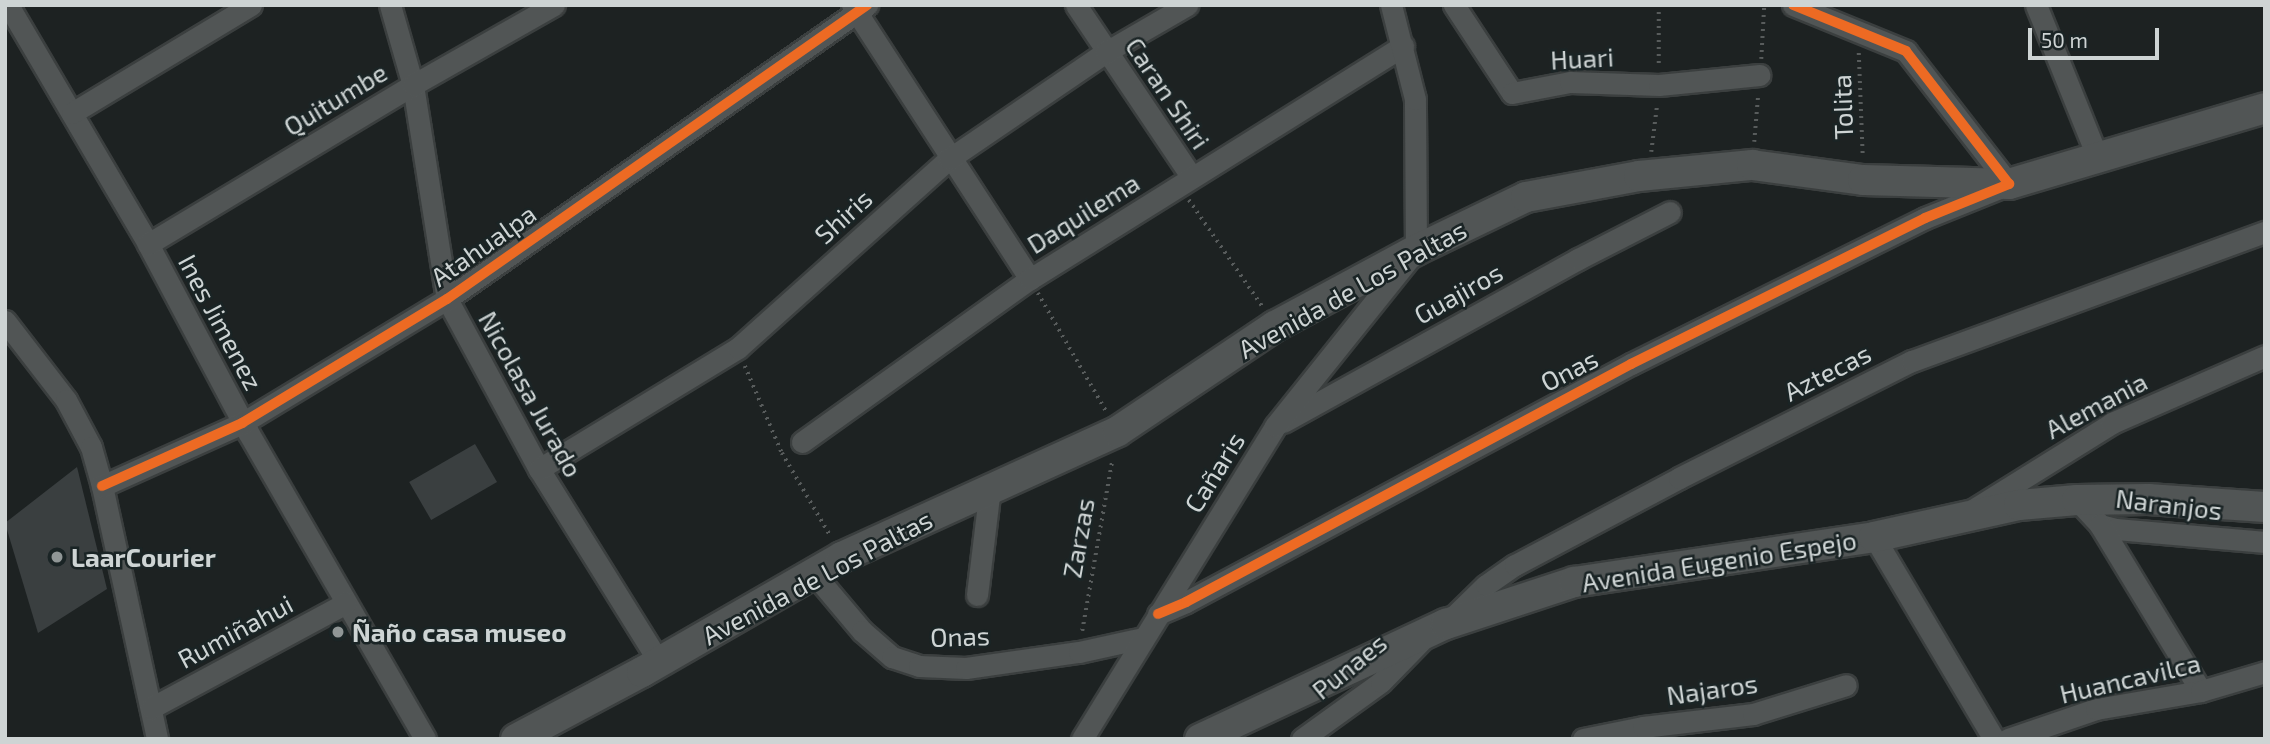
<!DOCTYPE html>
<html>
<head>
<meta charset="utf-8">
<style>
	body { margin:0 }
	#map { position:relative; width:2270px; height:744px; overflow:hidden; background:#1d2222; font-family:"Exo 2",sans-serif }
	div>[style] { position:absolute }
	[style*='--x'] { left:calc(var(--x)*1px); top:calc(var(--y)*1px); width:calc(var(--w)*1px); rotate:calc(var(--a)*1deg) }
	.building>* { inset:0; background:#3a3f40; transform-origin:0 0 }
	.path>* { height:3.5px; margin-top:-1.75px; transform-origin:0; background:repeating-linear-gradient(90deg,#585c5c 0 2px,transparent 0 7px) }
	.roads { filter:drop-shadow(2px 0 #3b3f3f) drop-shadow(-2px 0 #3b3f3f) drop-shadow(0 2px #3b3f3f) drop-shadow(0 -2px #3b3f3f) }
	.minor>* { height:21px; margin:-10.5px; padding:0 10.5px; transform-origin:10.5px; border-radius:10.5px; background:#515555 }
	.secondary>* { height:30px; margin:-15px; padding:0 15px; transform-origin:15px; border-radius:15px; background:#515555 }
	.cycleway>* { height:10px; margin:-5px; padding:0 5px; transform-origin:5px; border-radius:5px; background:#ed6a23 }
	.dots>* { width:19px; height:19px; translate:-50% -50%; box-sizing:border-box; border:4px solid #1a2425; border-radius:50% }
	span { translate:-50% -50%; white-space:nowrap; text-align:center; line-height:1.15; -webkit-text-stroke:5px #1a2425; paint-order:stroke }
	.street-label { font-size:26px; color:#ced4d4 }
	.poi-label { font-size:26px; color:#ced4d4; font-weight:700 }
	.left { translate:0 -50%; text-align:left }
	.frame { position:absolute; inset:0; border:7px solid #ced4d4; pointer-events:none }
	.scale { position:absolute; left:2028px; top:28px; width:131px; height:32px; box-sizing:border-box; border:4px solid #ced4d4; border-top:0; padding-left:9px; font-size:21px; line-height:24px; white-space:nowrap; color:#ced4d4; -webkit-text-stroke:5px #1a2425; paint-order:stroke }
</style>
</head>
<body>
<div id="map">
	<div class="building">
		<i style="left:475px;top:444px;width:44px;height:76px;rotate:60deg"></i>
		<i style="clip-path:polygon(77px 467px,107px 589px,38px 633px,5px 523px)"></i>
	</div>
	<div class="path">
		<i style="--x:1659;--y:5;--w:63;--a:90"></i>
		<i style="--x:1859;--y:53;--w:104;--a:87.8"></i>
		<i style="--x:1761;--y:59;--w:54;--a:-86.8"></i>
		<i style="--x:1754;--y:142;--w:48;--a:-85.2"></i>
		<i style="--x:1651;--y:152;--w:48;--a:-82.9"></i>
		<i style="--x:1189;--y:200;--w:129;--a:55.4"></i>
		<i style="--x:1038;--y:293;--w:136;--a:60"></i>
		<i style="--x:745;--y:366;--w:95;--a:67"></i>
		<i style="--x:782;--y:453;--w:97;--a:59.7"></i>
		<i style="--x:1082;--y:631;--w:174;--a:-80"></i>
	</div>
	<div class="roads">
		<div class="minor">
			<i style="--x:8;--y:5;--w:277;--a:59.6"></i>
			<i style="--x:148;--y:244;--w:213;--a:62"></i>
			<i style="--x:248;--y:432;--w:354;--a:60"></i>
			<i style="--x:390;--y:5;--w:83;--a:74"></i>
			<i style="--x:413;--y:85;--w:217;--a:81"></i>
			<i style="--x:447;--y:299;--w:193;--a:61.6"></i>
			<i style="--x:539;--y:469;--w:227;--a:58.1"></i>
			<i style="--x:852;--y:5;--w:327;--a:57"></i>
			<i style="--x:1076;--y:5;--w:206;--a:56.1"></i>
			<i style="--x:1454;--y:5;--w:105;--a:56.6"></i>
			<i style="--x:1512;--y:93;--w:59;--a:-10.7"></i>
			<i style="--x:1570;--y:82;--w:89;--a:1.9"></i>
			<i style="--x:1659;--y:85;--w:101;--a:-5.7"></i>
			<i style="--x:2036;--y:5;--w:163;--a:68"></i>
			<i style="--x:72;--y:113;--w:209;--a:-31.1"></i>
			<i style="--x:148;--y:244;--w:309;--a:-31"></i>
			<i style="--x:413;--y:85;--w:162;--a:-29.6"></i>
			<i style="--x:5;--y:321;--w:100;--a:52.3"></i>
			<i style="--x:66;--y:400;--w:53;--a:62"></i>
			<i style="--x:91;--y:447;--w:41;--a:74.2"></i>
			<i style="--x:102;--y:486;--w:259;--a:77.7"></i>
			<i style="--x:1283;--y:422;--w:337;--a:-28.9"></i>
			<i style="--x:1578;--y:259;--w:103;--a:-27.1"></i>
			<i style="--x:802;--y:442;--w:280;--a:-35.6"></i>
			<i style="--x:1030;--y:279;--w:440;--a:-32"></i>
			<i style="--x:539;--y:469;--w:233;--a:-31.3"></i>
			<i style="--x:738;--y:348;--w:283;--a:-41.9"></i>
			<i style="--x:949;--y:159;--w:190;--a:-34.3"></i>
			<i style="--x:1106;--y:52;--w:94;--a:-30.1"></i>
			<i style="--x:102;--y:486;--w:154;--a:-24.2"></i>
			<i style="--x:242;--y:423;--w:240;--a:-31.2"></i>
			<i style="--x:447;--y:299;--w:513;--a:-34.99"></i>
			<i style="--x:2077;--y:500;--w:34;--a:47"></i>
			<i style="--x:2100;--y:525;--w:16;--a:14"></i>
			<i style="--x:2116;--y:529;--w:150;--a:5"></i>
			<i style="--x:1974;--y:509;--w:163;--a:-31.9"></i>
			<i style="--x:2112;--y:423;--w:167;--a:-23.6"></i>
			<i style="--x:2100;--y:525;--w:194;--a:58.7"></i>
			<i style="--x:1874;--y:537;--w:235;--a:59.3"></i>
			<i style="--x:814;--y:574;--w:75;--a:49.9"></i>
			<i style="--x:862;--y:631;--w:40;--a:41"></i>
			<i style="--x:892;--y:657;--w:28;--a:18"></i>
			<i style="--x:919;--y:666;--w:47;--a:2.4"></i>
			<i style="--x:966;--y:668;--w:114;--a:-8.1"></i>
			<i style="--x:1079;--y:652;--w:66;--a:-12.3"></i>
			<i style="--x:977;--y:595;--w:108;--a:-83.1"></i>
			<i style="--x:1158;--y:614;--w:30;--a:-23"></i>
			<i style="--x:1186;--y:602;--w:505;--a:-28.14"></i>
			<i style="--x:1631;--y:364;--w:328;--a:-26.4"></i>
			<i style="--x:1925;--y:218;--w:91;--a:-22"></i>
			<i style="--x:2009;--y:184;--w:168;--a:-127.8"></i>
			<i style="--x:1906;--y:51;--w:122;--a:-157.8"></i>
			<i style="--x:1450;--y:620;--w:50;--a:-44.2"></i>
			<i style="--x:1486;--y:585;--w:35;--a:-35"></i>
			<i style="--x:1515;--y:565;--w:186;--a:-27.9"></i>
			<i style="--x:1679;--y:478;--w:261;--a:-26.7"></i>
			<i style="--x:1912;--y:361;--w:376;--a:-20.1"></i>
			<i style="--x:151;--y:708;--w:221;--a:-28.3"></i>
			<i style="--x:1082;--y:739;--w:368;--a:-58.3"></i>
			<i style="--x:1275;--y:426;--w:226;--a:-51.3"></i>
			<i style="--x:1416;--y:250;--w:151;--a:-90.4"></i>
			<i style="--x:1415;--y:99;--w:97;--a:-104.3"></i>
			<i style="--x:1302;--y:739;--w:97;--a:-35.8"></i>
			<i style="--x:1381;--y:682;--w:59;--a:-45.7"></i>
			<i style="--x:1583;--y:739;--w:61;--a:-11.3"></i>
			<i style="--x:1643;--y:727;--w:111;--a:-6.7"></i>
			<i style="--x:1753;--y:714;--w:97;--a:-17.3"></i>
			<i style="--x:2008;--y:739;--w:93;--a:-18.8"></i>
			<i style="--x:2096;--y:709;--w:107;--a:-9.7"></i>
			<i style="--x:2201;--y:691;--w:67;--a:-16.5"></i>
		</div>
		<div class="secondary">
			<i style="--x:516;--y:739;--w:143;--a:-28"></i>
			<i style="--x:642;--y:672;--w:231;--a:-29.9"></i>
			<i style="--x:842;--y:557;--w:303;--a:-24.5"></i>
			<i style="--x:1118;--y:431;--w:189;--a:-33.8"></i>
			<i style="--x:1275;--y:326;--w:160;--a:-28.3"></i>
			<i style="--x:1416;--y:250;--w:122;--a:-25.7"></i>
			<i style="--x:1526;--y:197;--w:115;--a:-10.5"></i>
			<i style="--x:1639;--y:176;--w:114;--a:-5.6"></i>
			<i style="--x:1752;--y:165;--w:112;--a:7.7"></i>
			<i style="--x:1863;--y:180;--w:146;--a:1.6"></i>
			<i style="--x:2009;--y:184;--w:267;--a:-16.5"></i>
			<i style="--x:1200;--y:739;--w:272;--a:-25.1"></i>
			<i style="--x:1446;--y:624;--w:135;--a:-18.2"></i>
			<i style="--x:1574;--y:582;--w:303;--a:-8.5"></i>
			<i style="--x:1874;--y:537;--w:148;--a:-12.4"></i>
			<i style="--x:2019;--y:505;--w:58;--a:-4.9"></i>
			<i style="--x:2077;--y:500;--w:71;--a:-0.8"></i>
			<i style="--x:2148;--y:499;--w:117;--a:3.9"></i>
		</div>
	</div>
	<div class="cycleway">
		<i style="--x:102;--y:486;--w:154;--a:-24.2"></i>
		<i style="--x:242;--y:423;--w:240;--a:-31.2"></i>
		<i style="--x:447;--y:299;--w:513;--a:-34.99"></i>
		<i style="--x:1158;--y:614;--w:30;--a:-23"></i>
		<i style="--x:1186;--y:602;--w:505;--a:-28.14"></i>
		<i style="--x:1631;--y:364;--w:328;--a:-26.4"></i>
		<i style="--x:1925;--y:218;--w:91;--a:-22"></i>
		<i style="--x:2009;--y:184;--w:168;--a:-127.8"></i>
		<i style="--x:1906;--y:51;--w:122;--a:-157.8"></i>
	</div>
	<div class="dots">
		<i style="left:57px;top:557px;background:#909696"></i>
		<i style="left:338px;top:632px;background:#909696"></i>
	</div>
	<div class="street-label">
		<span style="left:1582px;top:58px;rotate:-3deg">Huari</span>
		<span style="left:1168px;top:93px;rotate:56deg">Caran Shiri</span>
		<span style="left:335px;top:99px;rotate:-31deg">Quitumbe</span>
		<span style="left:1842px;top:107px;rotate:-92deg">Tolita</span>
		<span style="left:1083px;top:213px;rotate:-32deg">Daquilema</span>
		<span style="left:843px;top:216px;rotate:-42deg">Shiris</span>
		<span style="left:483px;top:245px;rotate:-35deg">Atahualpa</span>
		<span style="left:1352px;top:289px;rotate:-29deg">Avenida de Los Paltas</span>
		<span style="left:1458px;top:293px;rotate:-29deg">Guajiros</span>
		<span style="left:221px;top:322px;rotate:62deg">Ines Jimenez</span>
		<span style="left:1569px;top:370px;rotate:-27deg">Onas</span>
		<span style="left:1827px;top:372px;rotate:-27deg">Aztecas</span>
		<span style="left:531px;top:394px;rotate:61deg">Nicolasa Jurado</span>
		<span style="left:2096px;top:405px;rotate:-28deg">Alemania</span>
		<span style="left:1214px;top:472px;rotate:-58deg">Cañaris</span>
		<span style="left:2169px;top:504px;rotate:7deg">Naranjos</span>
		<span style="left:1078px;top:538px;rotate:-80deg">Zarzas</span>
		<span style="left:1719px;top:561px;rotate:-9deg">Avenida Eugenio Espejo</span>
		<span style="left:817px;top:577px;rotate:-28deg">Avenida de Los Paltas</span>
		<span style="left:235px;top:631px;rotate:-28deg">Rumiñahui</span>
		<span style="left:960px;top:636px;rotate:-2deg">Onas</span>
		<span style="left:1349px;top:666px;rotate:-39deg">Punaes</span>
		<span style="left:2130px;top:678px;rotate:-13deg">Huancavilca</span>
		<span style="left:1712px;top:689px;rotate:-8deg">Najaros</span>
	</div>
	<div class="poi-label">
		<span class="left" style="left:71px;top:557px">LaarCourier</span>
		<span class="left" style="left:352px;top:632px">Ñaño casa museo</span>
	</div>
	<div class="frame"></div>
	<div class="scale">50 m</div>
</div>
</body>
</html>
